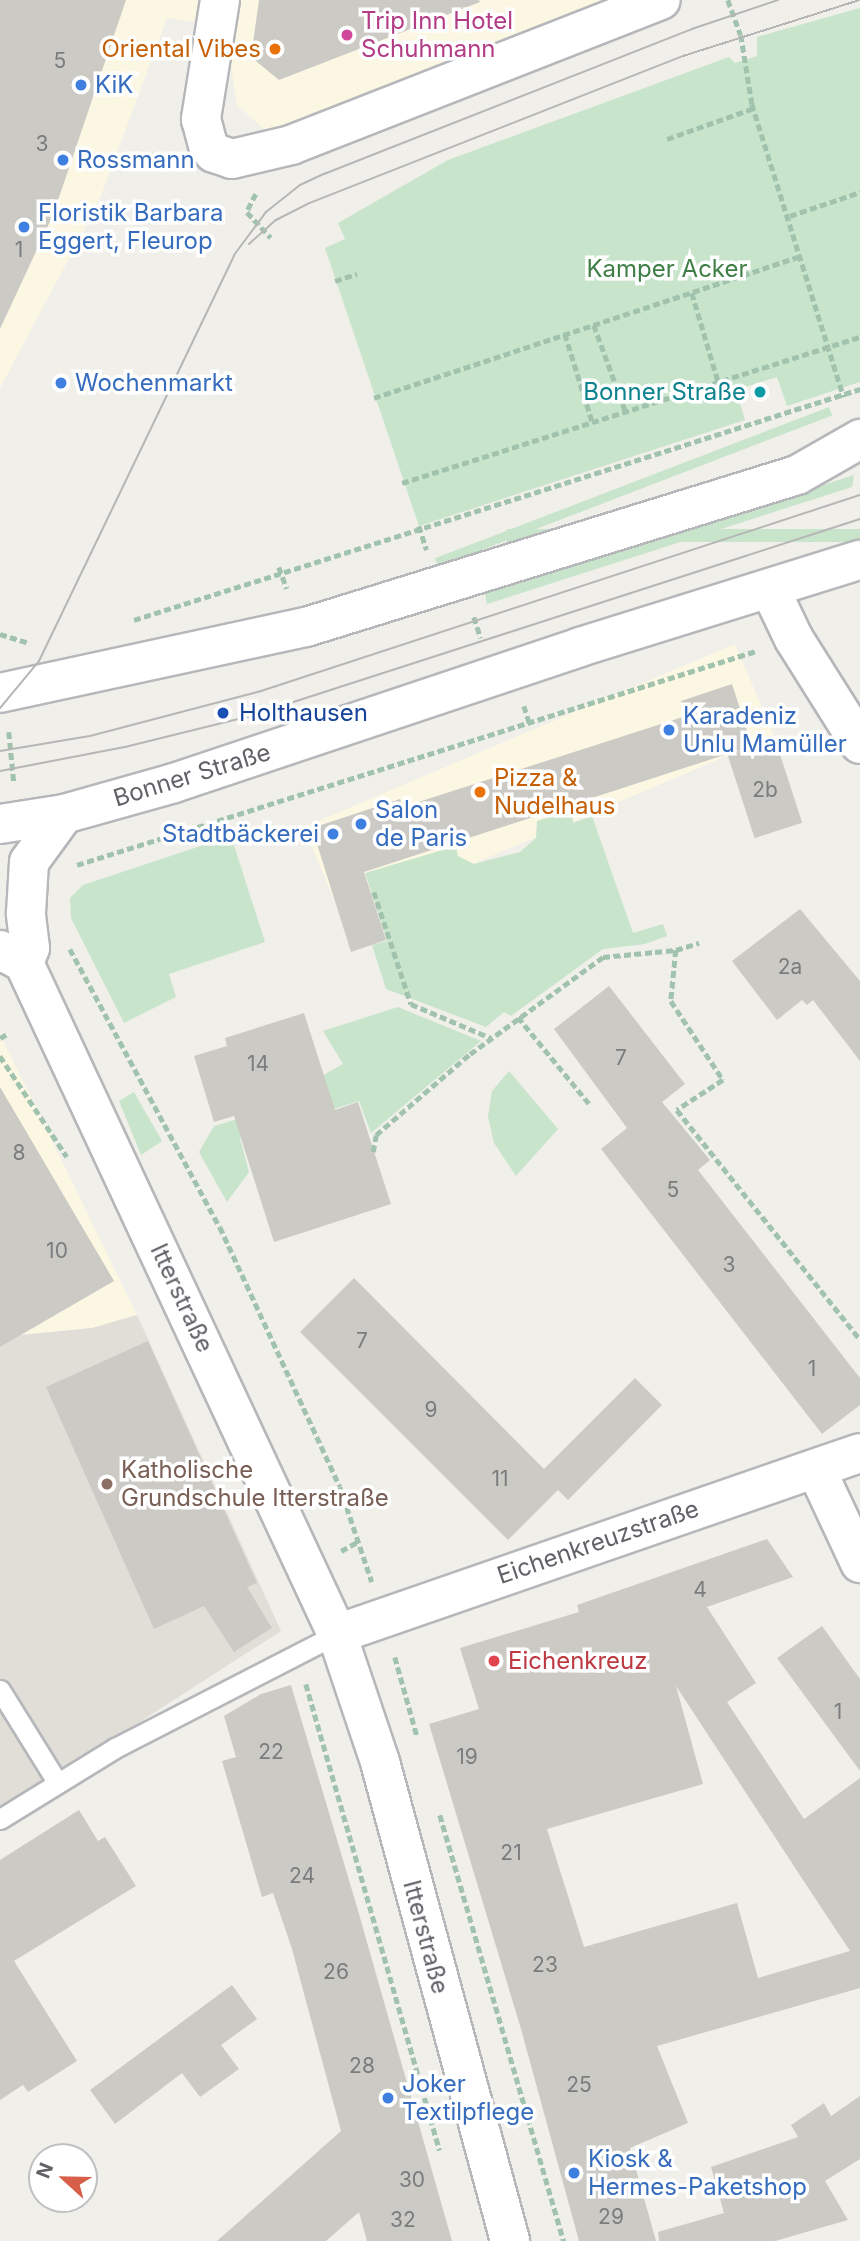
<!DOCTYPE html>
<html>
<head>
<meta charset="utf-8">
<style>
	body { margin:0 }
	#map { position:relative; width:860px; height:2241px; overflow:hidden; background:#f0efe9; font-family:Inter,sans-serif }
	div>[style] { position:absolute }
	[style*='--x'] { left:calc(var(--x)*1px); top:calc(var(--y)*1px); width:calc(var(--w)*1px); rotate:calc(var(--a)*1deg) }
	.commercial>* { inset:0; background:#fbf7e3; transform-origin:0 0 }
	.education>* { inset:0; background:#e0ded7 }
	.green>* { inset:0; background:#c8e4cb; transform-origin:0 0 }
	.building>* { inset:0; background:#cccac5; transform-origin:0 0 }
	.path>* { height:4.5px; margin-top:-2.25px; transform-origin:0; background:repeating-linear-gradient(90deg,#a1c3ad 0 7px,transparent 0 10.5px) }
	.roads { filter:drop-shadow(2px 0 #b5b7bb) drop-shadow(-2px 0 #b5b7bb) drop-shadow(0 2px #b5b7bb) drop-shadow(0 -2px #b5b7bb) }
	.lane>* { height:19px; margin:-9.5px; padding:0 9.5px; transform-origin:9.5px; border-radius:9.5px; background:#fff }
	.street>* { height:38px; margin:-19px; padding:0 19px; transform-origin:19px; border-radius:19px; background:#fff }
	.secondary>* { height:38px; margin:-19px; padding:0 19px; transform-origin:19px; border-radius:19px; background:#fff }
	.tram>* { height:2px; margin:-1px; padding:0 1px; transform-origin:1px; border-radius:1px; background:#b6b6b7 }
	.dots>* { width:19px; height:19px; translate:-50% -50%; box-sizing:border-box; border:4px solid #fff; border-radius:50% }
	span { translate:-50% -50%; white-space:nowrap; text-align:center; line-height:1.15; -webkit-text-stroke:7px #fff; paint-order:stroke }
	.number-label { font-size:21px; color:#7b7c7e }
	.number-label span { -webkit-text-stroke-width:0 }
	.hotel-label { font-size:24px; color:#b23c85 }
	.left { translate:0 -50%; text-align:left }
	.food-label { font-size:24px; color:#c56008 }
	.right { translate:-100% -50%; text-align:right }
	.shop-label { font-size:24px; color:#366cbe }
	.park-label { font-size:24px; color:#3f7f46 }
	.culture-label { font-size:24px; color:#0d838f }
	.transit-label { font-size:24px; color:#164399 }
	.street-label { font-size:24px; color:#606267 }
	.education-label { font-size:24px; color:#785e54 }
	.health-label { font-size:24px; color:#be3a42 }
	.north { position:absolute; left:28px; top:2143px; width:70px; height:70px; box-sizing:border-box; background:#fff; border:2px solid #bfc0c2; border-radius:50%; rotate:292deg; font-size:19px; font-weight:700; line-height:28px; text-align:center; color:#606267 }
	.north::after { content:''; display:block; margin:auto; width:24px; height:32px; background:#d75e48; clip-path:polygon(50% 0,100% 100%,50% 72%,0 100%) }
</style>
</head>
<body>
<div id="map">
	<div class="commercial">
		<i style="clip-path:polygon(0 0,659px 0,282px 145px,237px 105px,225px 26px,167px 18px,98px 204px,0 388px)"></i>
		<i style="left:735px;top:644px;width:100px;height:469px;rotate:67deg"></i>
		<i style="clip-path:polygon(0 1034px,137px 1315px,92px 1328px,0 1337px)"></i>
	</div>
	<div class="education">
		<i style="clip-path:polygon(137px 1315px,281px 1631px,0 1812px,0 1337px,92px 1328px)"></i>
	</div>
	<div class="green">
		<i style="clip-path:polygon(860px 8px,860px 382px,787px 406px,777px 377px,736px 390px,745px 420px,419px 526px,325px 248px,345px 239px,338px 223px,448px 160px,729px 57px,735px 63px,757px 56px,757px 37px)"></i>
		<i style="left:829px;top:407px;width:9px;height:422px;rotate:69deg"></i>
		<i style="clip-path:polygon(854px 475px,852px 487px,487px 604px,484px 589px,543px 576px)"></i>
		<i style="left:860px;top:529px;width:13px;height:353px;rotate:90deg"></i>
		<i style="clip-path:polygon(572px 810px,573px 823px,592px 816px,633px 933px,663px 924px,667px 936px,645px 944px,603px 949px,511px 1016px,504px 1012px,486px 1027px,386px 989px,372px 945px,387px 941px,365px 873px,456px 846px,458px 856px,474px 864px,520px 852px,536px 838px,537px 821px)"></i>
		<i style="clip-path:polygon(231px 836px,265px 942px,169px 974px,176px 997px,124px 1023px,71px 918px,70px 898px,83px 885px)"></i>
		<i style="clip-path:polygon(398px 1007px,481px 1041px,371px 1133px,359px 1101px,240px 1138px,249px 1172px,227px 1202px,199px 1152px,214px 1126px,255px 1114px,343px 1064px,323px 1031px)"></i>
		<i style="clip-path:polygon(509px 1071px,558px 1129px,516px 1176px,494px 1143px,488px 1117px,492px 1091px)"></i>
		<i style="clip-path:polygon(134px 1092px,162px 1141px,141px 1155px,119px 1101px)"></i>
	</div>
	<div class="building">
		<i style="clip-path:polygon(0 0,126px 0,53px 215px,0 329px)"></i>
		<i style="clip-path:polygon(259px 0,479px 0,480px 2px,279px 80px,251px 57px)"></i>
		<i style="clip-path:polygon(732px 684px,752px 746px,364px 872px,386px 940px,351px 952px,312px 828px,400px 799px,403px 807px,686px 716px,681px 701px)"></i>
		<i style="left:775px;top:739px;width:88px;height:50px;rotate:72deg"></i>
		<i style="clip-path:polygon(800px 909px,860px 981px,860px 1061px,813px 1000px,807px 1005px,802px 1000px,777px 1020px,732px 961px)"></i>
		<i style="clip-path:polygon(609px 986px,685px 1084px,662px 1102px,710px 1160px,698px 1170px,860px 1378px,860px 1405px,822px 1434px,601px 1149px,627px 1128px,554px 1029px)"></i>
		<i style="clip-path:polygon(304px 1013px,335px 1110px,358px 1102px,391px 1204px,274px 1242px,234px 1116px,214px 1122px,194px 1056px,227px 1046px,225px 1038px)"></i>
		<i style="clip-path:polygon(0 1087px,114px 1281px,0 1347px)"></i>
		<i style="clip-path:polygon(354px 1278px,544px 1469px,635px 1378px,662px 1405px,568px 1500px,558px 1490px,508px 1540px,300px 1332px)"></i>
		<i style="clip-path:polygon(148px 1341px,257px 1583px,247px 1587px,272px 1628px,234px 1652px,204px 1606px,154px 1629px,46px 1387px)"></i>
		<i style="clip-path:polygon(evenodd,767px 1539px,793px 1577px,707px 1607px,756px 1683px,727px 1702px,804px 1819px,860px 1778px,860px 1988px,657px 2046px,688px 2123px,630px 2148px,656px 2241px,579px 2241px,521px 2029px,429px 1724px,479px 1709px,460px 1648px,579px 1612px,577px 1605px,767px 1539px,676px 1686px,805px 1883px,850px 1951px,758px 1978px,737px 1903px,584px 1947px,547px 1829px,703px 1784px,676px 1686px)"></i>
		<i style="clip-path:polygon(822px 1626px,860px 1679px,860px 1771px,777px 1658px)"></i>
		<i style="clip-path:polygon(291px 1685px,357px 1907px,452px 2241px,367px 2241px,359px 2212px,326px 2241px,217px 2241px,341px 2131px,292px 1949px,273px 1893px,262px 1897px,222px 1761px,236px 1757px,224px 1716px,261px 1694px)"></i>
		<i style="clip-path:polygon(79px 1810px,98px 1841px,105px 1837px,136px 1886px,14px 1961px,77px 2061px,28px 2092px,23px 2085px,0 2100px,0 1860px)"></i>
		<i style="clip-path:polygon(232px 1985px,257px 2019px,221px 2045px,239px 2069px,200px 2097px,182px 2073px,115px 2124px,90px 2090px)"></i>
		<i style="clip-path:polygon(860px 2096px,860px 2159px,825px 2181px,848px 2220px,775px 2241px,659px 2241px,658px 2232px,724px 2213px,711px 2167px,798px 2137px,791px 2125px,824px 2103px,831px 2116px)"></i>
	</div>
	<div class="path">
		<i style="--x:728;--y:0;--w:37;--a:70"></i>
		<i style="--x:741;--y:35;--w:70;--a:80.9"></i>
		<i style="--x:752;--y:104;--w:307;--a:72.6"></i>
		<i style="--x:667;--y:139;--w:92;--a:-19.6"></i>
		<i style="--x:256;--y:194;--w:20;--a:117"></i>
		<i style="--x:247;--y:212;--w:35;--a:47"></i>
		<i style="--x:790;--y:216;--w:74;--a:-18.9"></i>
		<i style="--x:335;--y:281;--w:23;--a:-18"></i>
		<i style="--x:692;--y:293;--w:95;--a:73.5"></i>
		<i style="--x:594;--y:325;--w:94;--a:70"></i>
		<i style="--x:565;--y:334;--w:94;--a:72.7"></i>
		<i style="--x:374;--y:398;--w:451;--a:-18.4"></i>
		<i style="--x:402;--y:483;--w:481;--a:-17.7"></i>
		<i style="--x:419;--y:526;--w:25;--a:72"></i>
		<i style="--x:279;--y:567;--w:23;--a:70"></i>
		<i style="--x:474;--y:617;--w:22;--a:72"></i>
		<i style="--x:134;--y:620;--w:762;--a:-17.65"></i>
		<i style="--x:0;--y:634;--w:31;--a:17"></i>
		<i style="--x:524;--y:706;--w:20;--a:72"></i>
		<i style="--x:9;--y:732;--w:51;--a:84.4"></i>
		<i style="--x:77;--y:865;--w:712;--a:-17.49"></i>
		<i style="--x:374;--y:892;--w:118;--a:71.7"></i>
		<i style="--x:411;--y:1004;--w:87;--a:23"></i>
		<i style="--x:70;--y:949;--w:316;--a:61.7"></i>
		<i style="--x:220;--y:1227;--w:286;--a:65.2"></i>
		<i style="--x:340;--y:1487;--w:100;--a:71.4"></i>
		<i style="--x:676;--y:950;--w:51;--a:95.6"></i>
		<i style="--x:671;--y:1001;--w:95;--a:56.6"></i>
		<i style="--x:723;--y:1080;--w:55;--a:146.9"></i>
		<i style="--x:677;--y:1110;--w:293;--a:51.4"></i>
		<i style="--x:518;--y:1017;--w:115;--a:50.6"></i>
		<i style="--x:0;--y:1038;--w:8;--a:-30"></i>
		<i style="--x:0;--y:1056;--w:121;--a:56.4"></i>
		<i style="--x:373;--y:1152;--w:17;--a:-80"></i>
		<i style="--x:376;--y:1135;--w:124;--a:-40.8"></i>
		<i style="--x:470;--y:1054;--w:165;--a:-36.1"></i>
		<i style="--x:603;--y:957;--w:73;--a:-5.5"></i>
		<i style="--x:676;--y:950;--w:24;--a:-17"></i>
		<i style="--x:341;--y:1551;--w:21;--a:-29"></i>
		<i style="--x:395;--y:1657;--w:82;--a:74.4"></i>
		<i style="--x:306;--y:1684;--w:485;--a:74"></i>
		<i style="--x:440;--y:1815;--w:444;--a:73.8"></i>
	</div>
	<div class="roads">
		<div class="lane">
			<i style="--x:0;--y:1690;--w:108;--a:58.2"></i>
			<i style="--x:0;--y:1819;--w:135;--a:-31.7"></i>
			<i style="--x:115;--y:1748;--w:250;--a:-27.2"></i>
		</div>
		<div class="street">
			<i style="--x:220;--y:0;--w:121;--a:99.1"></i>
			<i style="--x:201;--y:119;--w:27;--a:75"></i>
			<i style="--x:208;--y:145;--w:10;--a:53"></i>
			<i style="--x:214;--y:153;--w:19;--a:18"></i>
			<i style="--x:232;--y:159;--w:61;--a:-13.3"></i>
			<i style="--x:291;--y:145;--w:397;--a:-21.4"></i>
			<i style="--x:770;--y:589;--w:55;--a:64.4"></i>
			<i style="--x:794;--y:639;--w:124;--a:57.8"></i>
			<i style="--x:816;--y:1469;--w:104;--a:64.9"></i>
			<i style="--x:337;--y:1634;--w:553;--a:-19.09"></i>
		</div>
		<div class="secondary">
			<i style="--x:0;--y:693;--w:313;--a:-12.2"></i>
			<i style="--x:306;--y:627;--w:514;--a:-17.2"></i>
			<i style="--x:797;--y:475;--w:73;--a:-29.7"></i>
			<i style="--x:0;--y:824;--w:65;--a:-8.9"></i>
			<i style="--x:64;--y:814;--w:114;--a:-15.7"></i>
			<i style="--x:174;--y:783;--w:428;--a:-18.5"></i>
			<i style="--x:580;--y:647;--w:293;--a:-17.3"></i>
			<i style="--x:0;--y:950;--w:27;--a:28"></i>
			<i style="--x:24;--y:963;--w:740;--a:64.99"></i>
			<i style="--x:337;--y:1634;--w:135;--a:71.4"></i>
			<i style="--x:380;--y:1762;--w:496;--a:74.8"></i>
			<i style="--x:24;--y:963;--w:16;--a:-68"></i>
			<i style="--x:30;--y:948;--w:35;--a:-97"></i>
			<i style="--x:26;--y:913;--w:51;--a:-86.6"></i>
			<i style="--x:29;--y:862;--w:59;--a:-53.9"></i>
		</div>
	</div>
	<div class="tram">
		<i style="--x:249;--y:244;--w:36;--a:-42"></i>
		<i style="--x:276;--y:220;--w:35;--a:-27"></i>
		<i style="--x:307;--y:204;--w:404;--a:-21.5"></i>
		<i style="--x:683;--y:56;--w:186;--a:-17.6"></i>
		<i style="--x:0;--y:708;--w:61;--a:-50.3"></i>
		<i style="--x:39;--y:661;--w:450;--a:-64.3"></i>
		<i style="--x:234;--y:255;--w:54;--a:-53.3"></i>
		<i style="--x:266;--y:212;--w:43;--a:-38.5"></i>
		<i style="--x:300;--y:185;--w:26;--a:-25"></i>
		<i style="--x:324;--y:174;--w:396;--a:-21.5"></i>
		<i style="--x:692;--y:29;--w:91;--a:-18.6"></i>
		<i style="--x:0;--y:751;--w:91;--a:-9.5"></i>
		<i style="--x:90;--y:736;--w:177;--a:-14.7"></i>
		<i style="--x:261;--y:691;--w:630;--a:-18.12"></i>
		<i style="--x:0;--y:771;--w:127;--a:-10.9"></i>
		<i style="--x:125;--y:747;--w:129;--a:-13.9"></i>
		<i style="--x:250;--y:716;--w:641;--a:-17.9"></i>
	</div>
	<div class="dots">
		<i style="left:347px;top:35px;background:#d1479c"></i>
		<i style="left:275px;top:49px;background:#e8710a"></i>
		<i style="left:81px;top:85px;background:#3f7fe0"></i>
		<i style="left:63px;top:160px;background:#3f7fe0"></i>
		<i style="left:24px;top:227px;background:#3f7fe0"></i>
		<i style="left:61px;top:383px;background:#3f7fe0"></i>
		<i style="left:760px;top:392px;background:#0f9aa8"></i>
		<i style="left:223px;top:713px;background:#1a4fb4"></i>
		<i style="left:669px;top:730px;background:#3f7fe0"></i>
		<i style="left:480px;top:792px;background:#e8710a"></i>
		<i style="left:361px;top:824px;background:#3f7fe0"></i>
		<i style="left:333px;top:834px;background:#3f7fe0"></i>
		<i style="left:107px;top:1484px;background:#8d6e63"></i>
		<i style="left:494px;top:1661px;background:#e0444e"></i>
		<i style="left:388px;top:2098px;background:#3f7fe0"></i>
		<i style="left:574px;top:2173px;background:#3f7fe0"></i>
	</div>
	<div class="number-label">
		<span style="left:60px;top:61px">5</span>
		<span style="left:42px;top:144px">3</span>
		<span style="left:19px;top:250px">1</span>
		<span style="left:765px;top:790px">2b</span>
		<span style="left:790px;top:967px">2a</span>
		<span style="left:621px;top:1058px">7</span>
		<span style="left:258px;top:1064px">14</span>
		<span style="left:19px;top:1153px">8</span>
		<span style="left:673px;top:1190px">5</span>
		<span style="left:57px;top:1251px">10</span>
		<span style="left:729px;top:1265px">3</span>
		<span style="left:362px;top:1341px">7</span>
		<span style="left:812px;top:1369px">1</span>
		<span style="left:431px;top:1410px">9</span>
		<span style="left:500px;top:1479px">11</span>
		<span style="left:700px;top:1590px">4</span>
		<span style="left:838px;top:1712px">1</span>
		<span style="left:271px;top:1752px">22</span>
		<span style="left:467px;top:1757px">19</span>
		<span style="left:511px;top:1853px">21</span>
		<span style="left:302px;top:1876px">24</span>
		<span style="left:545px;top:1965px">23</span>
		<span style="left:336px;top:1972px">26</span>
		<span style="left:362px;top:2066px">28</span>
		<span style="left:579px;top:2085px">25</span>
		<span style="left:412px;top:2180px">30</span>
		<span style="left:611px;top:2217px">29</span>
		<span style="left:403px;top:2220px">32</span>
	</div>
	<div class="hotel-label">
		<span class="left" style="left:361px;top:35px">Trip Inn Hotel<br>Schuhmann</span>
	</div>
	<div class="food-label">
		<span class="right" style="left:261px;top:49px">Oriental Vibes</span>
		<span class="left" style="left:494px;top:792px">Pizza &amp;<br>Nudelhaus</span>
	</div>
	<div class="shop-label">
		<span class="left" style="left:95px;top:85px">KiK</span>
		<span class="left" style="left:77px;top:160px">Rossmann</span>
		<span class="left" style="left:38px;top:227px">Floristik Barbara<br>Eggert, Fleurop</span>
		<span class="left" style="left:75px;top:383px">Wochenmarkt</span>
		<span class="left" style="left:683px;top:730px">Karadeniz<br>Unlu Mamüller</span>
		<span class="left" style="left:375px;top:824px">Salon<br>de Paris</span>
		<span class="right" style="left:319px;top:834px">Stadtbäckerei</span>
		<span class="left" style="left:402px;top:2098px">Joker<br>Textilpflege</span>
		<span class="left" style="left:588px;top:2173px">Kiosk &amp;<br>Hermes-Paketshop</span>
	</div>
	<div class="park-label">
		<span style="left:667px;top:269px">Kamper Acker</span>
	</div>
	<div class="culture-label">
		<span class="right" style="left:746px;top:392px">Bonner Straße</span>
	</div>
	<div class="transit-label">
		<span class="left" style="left:239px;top:713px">Holthausen</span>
	</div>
	<div class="street-label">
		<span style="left:192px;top:775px;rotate:-17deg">Bonner Straße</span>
		<span style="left:182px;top:1298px;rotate:65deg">Itterstraße</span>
		<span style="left:598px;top:1542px;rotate:-19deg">Eichenkreuzstraße</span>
		<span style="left:426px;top:1937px;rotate:75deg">Itterstraße</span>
	</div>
	<div class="education-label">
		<span class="left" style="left:121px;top:1484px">Katholische<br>Grundschule Itterstraße</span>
	</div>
	<div class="health-label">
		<span class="left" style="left:508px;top:1661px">Eichenkreuz</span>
	</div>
	<div class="north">N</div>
</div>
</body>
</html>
